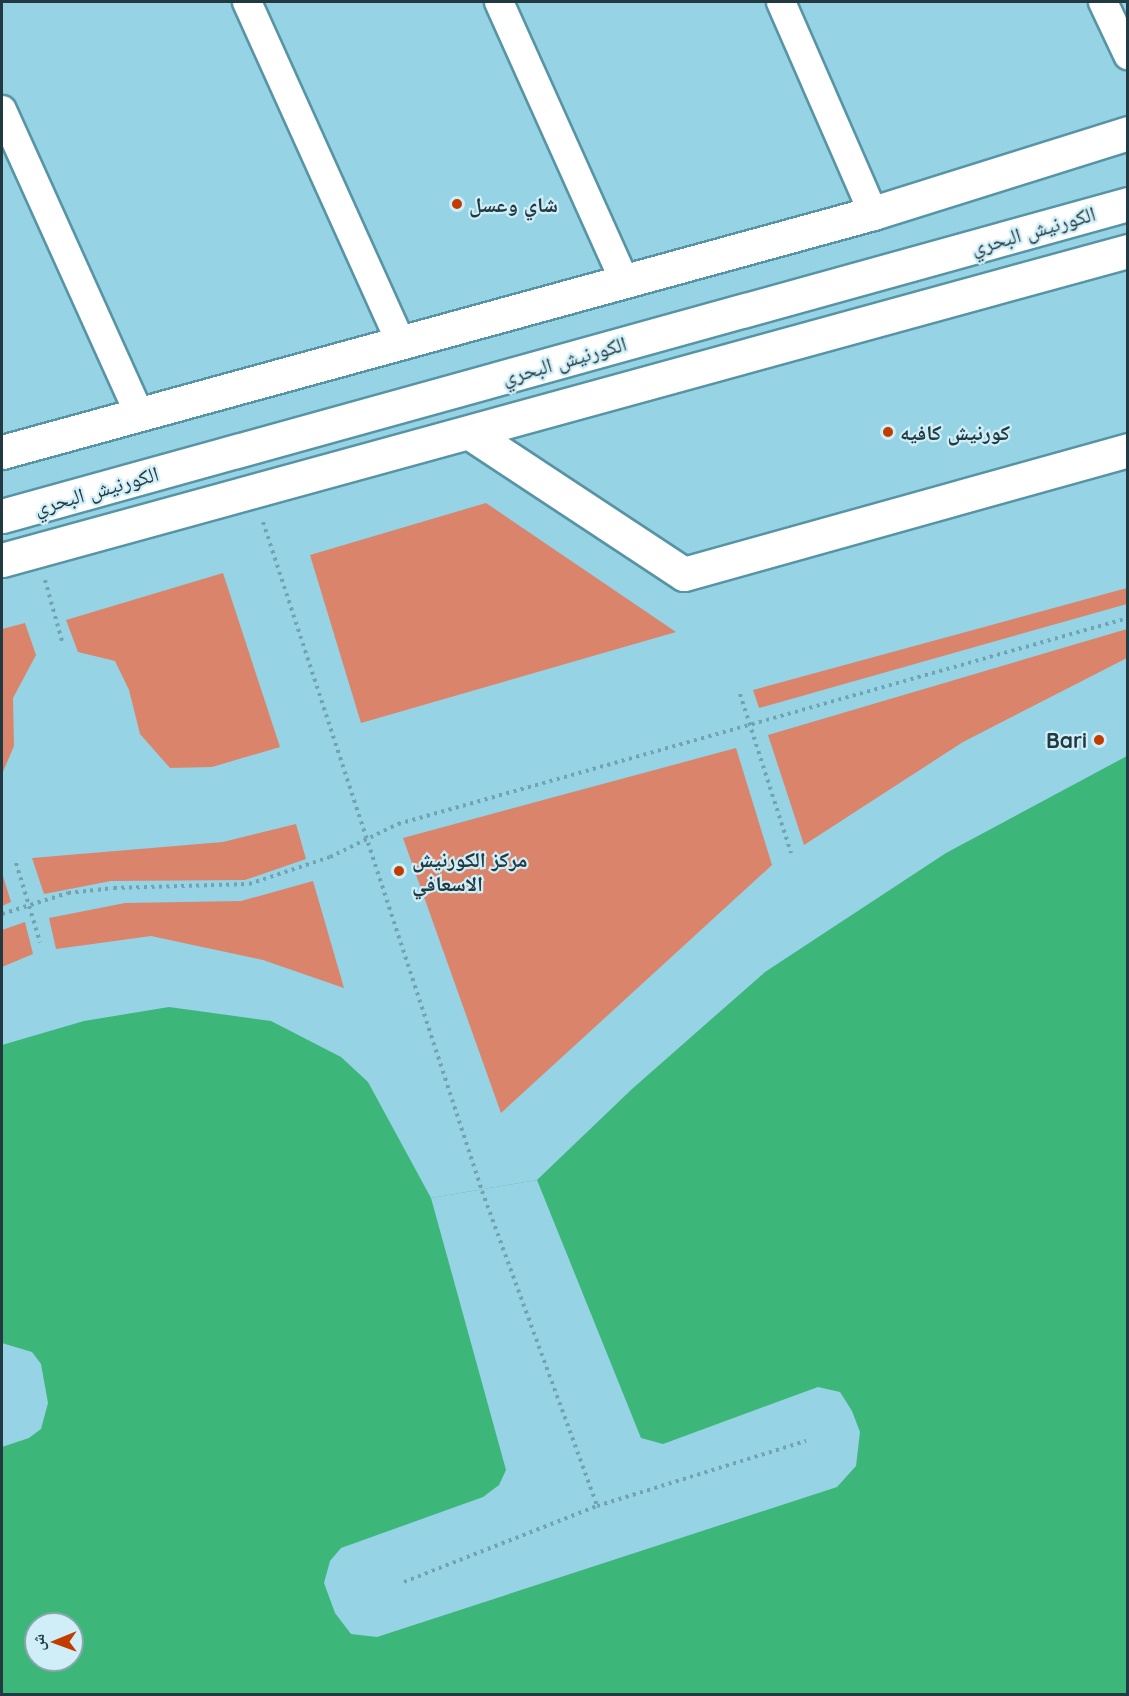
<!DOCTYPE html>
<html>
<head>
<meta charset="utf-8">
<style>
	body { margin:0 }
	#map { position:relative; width:1129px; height:1696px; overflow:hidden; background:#95d3e5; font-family:Quicksand,"Noto Naskh Arabic",sans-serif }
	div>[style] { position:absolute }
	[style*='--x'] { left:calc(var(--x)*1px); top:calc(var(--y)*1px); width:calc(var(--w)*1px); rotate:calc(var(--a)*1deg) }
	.green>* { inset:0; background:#da856b }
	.water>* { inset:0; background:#3db67a }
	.pier>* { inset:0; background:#95d3e5 }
	.path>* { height:4px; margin-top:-2px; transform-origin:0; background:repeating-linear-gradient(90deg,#71a3b2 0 3px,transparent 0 7.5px) }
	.roads { filter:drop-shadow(2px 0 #5794a5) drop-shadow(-2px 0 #5794a5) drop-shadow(0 2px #5794a5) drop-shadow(0 -2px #5794a5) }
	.street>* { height:28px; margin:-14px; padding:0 14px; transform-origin:14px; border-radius:14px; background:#fff }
	.secondary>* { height:33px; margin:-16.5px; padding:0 16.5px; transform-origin:16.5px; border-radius:16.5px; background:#fff }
	.primary>* { height:33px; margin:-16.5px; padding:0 16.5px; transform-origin:16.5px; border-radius:16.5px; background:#fff }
	.dots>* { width:16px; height:16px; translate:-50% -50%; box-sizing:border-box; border:3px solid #d0eef7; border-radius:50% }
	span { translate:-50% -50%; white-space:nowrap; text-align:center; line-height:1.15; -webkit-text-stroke:4.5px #d0eef7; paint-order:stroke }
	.poi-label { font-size:21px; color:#213a41; font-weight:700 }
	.left { translate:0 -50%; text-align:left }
	.right { translate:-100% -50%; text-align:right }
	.street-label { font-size:21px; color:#213a41 }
	.frame { position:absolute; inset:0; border:3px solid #213a41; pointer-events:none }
	.north { position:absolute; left:24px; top:1612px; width:60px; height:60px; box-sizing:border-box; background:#d0eef7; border:2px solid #8aa6ae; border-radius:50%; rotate:269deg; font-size:16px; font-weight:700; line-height:24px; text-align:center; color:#213a41 }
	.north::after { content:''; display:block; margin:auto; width:21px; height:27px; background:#c23b01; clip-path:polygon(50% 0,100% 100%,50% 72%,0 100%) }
</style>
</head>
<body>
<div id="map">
	<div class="green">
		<i style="clip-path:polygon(486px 503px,676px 632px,361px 723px,310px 555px)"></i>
		<i style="clip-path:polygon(223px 573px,280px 747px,212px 767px,170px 768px,140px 734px,129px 690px,115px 661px,78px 652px,66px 620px)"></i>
		<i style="clip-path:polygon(1127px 588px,1127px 604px,759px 708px,753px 690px)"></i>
		<i style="clip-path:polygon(25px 623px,36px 655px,13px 698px,14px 746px,2px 774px,2px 629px)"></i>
		<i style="clip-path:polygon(1127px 629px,1127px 658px,963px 742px,804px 845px,768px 735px)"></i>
		<i style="clip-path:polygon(736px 748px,772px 865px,501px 1113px,403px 838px)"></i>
		<i style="clip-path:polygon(296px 824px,306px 859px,245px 880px,111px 881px,44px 894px,32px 858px,223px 842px)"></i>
		<i style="clip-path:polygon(2px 873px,11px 902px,2px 906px)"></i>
		<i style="clip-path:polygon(313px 881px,344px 988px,263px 960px,151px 936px,56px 949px,49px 918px,125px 903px,241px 901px)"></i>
		<i style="clip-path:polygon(25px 922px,33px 954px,2px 967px,2px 930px)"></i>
	</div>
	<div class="water">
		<i style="clip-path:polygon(evenodd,1127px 756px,1127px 1694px,2px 1694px,2px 1045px,84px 1021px,169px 1007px,271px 1021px,341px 1057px,368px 1082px,431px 1198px,537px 1180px,632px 1089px,765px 972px,946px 853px,1127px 756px,36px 1624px,72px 1624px,72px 1660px,36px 1660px,36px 1624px)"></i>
	</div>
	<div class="pier">
		<i style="clip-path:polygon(537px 1180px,641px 1438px,663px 1444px,818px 1387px,840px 1392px,852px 1411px,860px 1432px,856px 1466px,837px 1487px,377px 1637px,351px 1634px,335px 1613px,324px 1583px,330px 1561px,341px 1548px,483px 1497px,499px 1485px,506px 1470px,431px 1198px)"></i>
		<i style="clip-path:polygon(2px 1343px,32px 1352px,41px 1364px,48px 1403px,41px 1429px,29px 1438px,2px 1447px)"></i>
	</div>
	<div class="path">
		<i style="--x:263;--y:522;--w:704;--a:71.87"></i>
		<i style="--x:482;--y:1191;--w:335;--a:69.9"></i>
		<i style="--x:45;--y:580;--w:67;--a:74.5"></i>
		<i style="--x:740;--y:694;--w:167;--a:72.2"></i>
		<i style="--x:16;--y:863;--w:83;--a:73.1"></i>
		<i style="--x:2;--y:914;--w:69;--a:-17.7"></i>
		<i style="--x:68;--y:893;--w:46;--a:-6.2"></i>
		<i style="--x:114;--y:888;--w:135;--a:-1.7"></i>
		<i style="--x:249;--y:884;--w:85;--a:-18.4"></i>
		<i style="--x:330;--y:857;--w:76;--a:-25.9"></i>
		<i style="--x:398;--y:824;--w:759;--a:-15.76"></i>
		<i style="--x:404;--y:1582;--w:207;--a:-21.5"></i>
		<i style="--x:597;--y:1506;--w:219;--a:-17.3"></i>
	</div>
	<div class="roads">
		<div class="street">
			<i style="--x:247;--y:2;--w:374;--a:65.7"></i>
			<i style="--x:499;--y:2;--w:307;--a:65.8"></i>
			<i style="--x:781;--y:2;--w:230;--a:66.4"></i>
			<i style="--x:1103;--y:2;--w:59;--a:64.7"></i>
			<i style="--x:2;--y:110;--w:333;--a:65.7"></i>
		</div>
		<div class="secondary">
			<i style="--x:470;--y:433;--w:256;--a:33.4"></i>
			<i style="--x:684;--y:574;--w:461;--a:-15.6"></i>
			<i style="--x:2;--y:452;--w:903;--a:-15.34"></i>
			<i style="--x:873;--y:213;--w:267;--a:-17.4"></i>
		</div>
		<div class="primary">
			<i style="--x:2;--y:516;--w:1168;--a:-15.49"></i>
			<i style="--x:2;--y:560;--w:1168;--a:-15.35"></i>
		</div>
	</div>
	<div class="dots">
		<i style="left:457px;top:204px;background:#c23b01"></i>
		<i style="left:888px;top:432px;background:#c23b01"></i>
		<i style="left:1099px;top:740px;background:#c23b01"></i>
		<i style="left:399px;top:871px;background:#c23b01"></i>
	</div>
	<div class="poi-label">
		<span class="left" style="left:469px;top:204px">شاي وعسل</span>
		<span class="left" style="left:900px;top:432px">كورنيش كافيه</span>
		<span class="right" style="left:1087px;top:740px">Bari</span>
		<span class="left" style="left:412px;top:871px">مركز الكورنيش<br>الاسعافي</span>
	</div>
	<div class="street-label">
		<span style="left:1033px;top:230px;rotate:-16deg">الكورنيش البحري</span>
		<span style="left:564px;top:360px;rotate:-16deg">الكورنيش البحري</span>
		<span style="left:96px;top:490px;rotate:-16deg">الكورنيش البحري</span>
	</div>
	<div class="frame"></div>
	<div class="north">ش</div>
</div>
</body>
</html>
